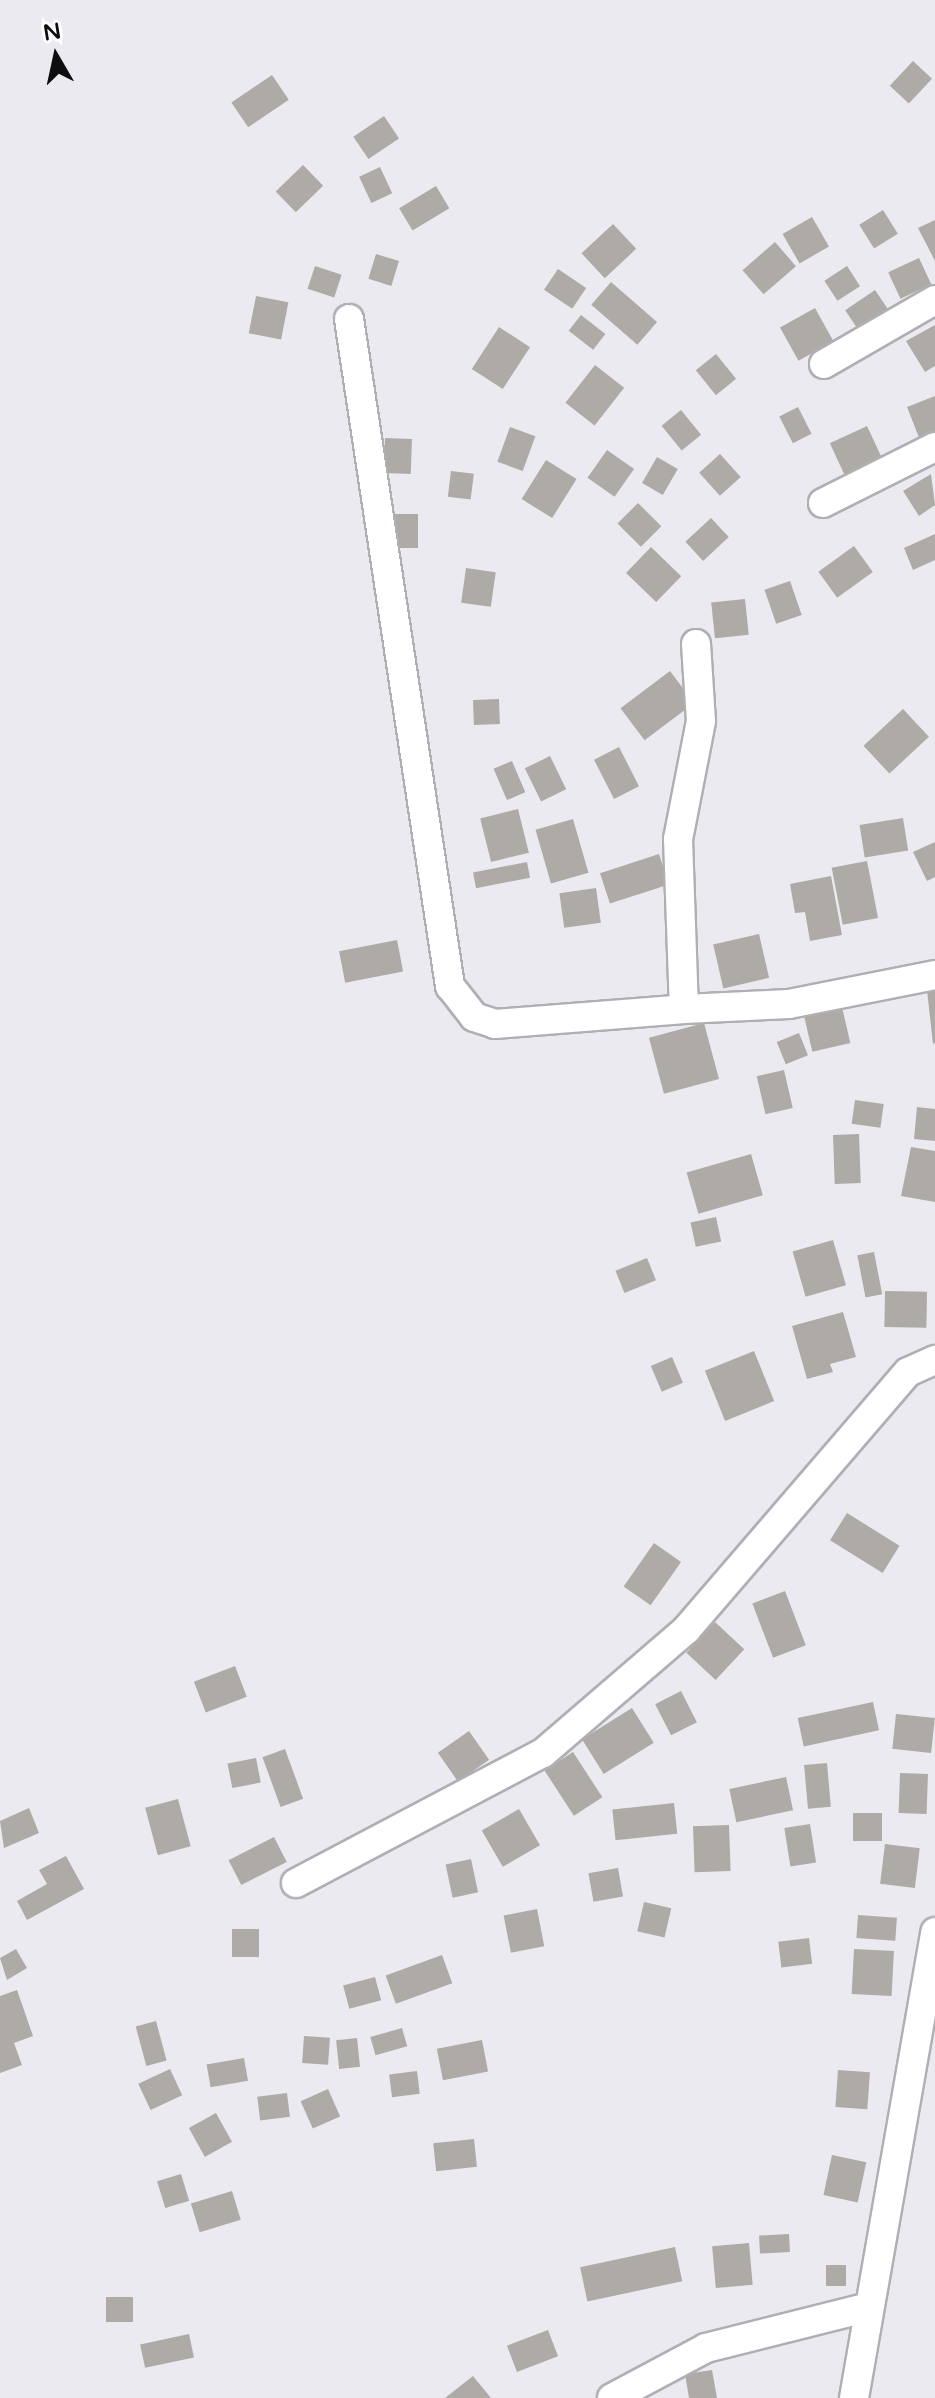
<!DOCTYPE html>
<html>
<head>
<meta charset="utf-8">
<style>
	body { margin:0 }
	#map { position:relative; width:935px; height:2398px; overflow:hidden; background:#eaeaf0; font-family:"Varela Round",sans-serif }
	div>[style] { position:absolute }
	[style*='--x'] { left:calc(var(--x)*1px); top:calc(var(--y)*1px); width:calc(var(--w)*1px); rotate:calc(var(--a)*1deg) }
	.building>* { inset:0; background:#aeaba6; transform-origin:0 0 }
	.roads { filter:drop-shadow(2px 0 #afafb4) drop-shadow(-2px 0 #afafb4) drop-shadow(0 2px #afafb4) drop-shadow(0 -2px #afafb4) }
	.minor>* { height:28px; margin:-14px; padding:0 14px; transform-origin:14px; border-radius:14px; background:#fff }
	span { translate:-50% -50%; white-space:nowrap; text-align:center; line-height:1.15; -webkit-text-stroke:8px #fff; paint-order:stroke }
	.north { position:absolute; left:16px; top:16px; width:80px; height:80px; -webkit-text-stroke:6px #fff; paint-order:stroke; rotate:351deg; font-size:22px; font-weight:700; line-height:32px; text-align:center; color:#0e0e10 }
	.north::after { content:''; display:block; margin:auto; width:28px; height:36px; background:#0e0e10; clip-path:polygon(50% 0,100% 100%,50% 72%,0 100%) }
</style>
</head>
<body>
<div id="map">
	<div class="building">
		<i style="left:913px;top:61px;width:26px;height:34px;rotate:43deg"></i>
		<i style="left:272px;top:75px;width:30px;height:49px;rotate:56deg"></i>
		<i style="left:384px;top:116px;width:27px;height:37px;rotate:56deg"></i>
		<i style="left:303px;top:165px;width:29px;height:38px;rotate:46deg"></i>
		<i style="left:380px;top:167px;width:29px;height:23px;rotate:65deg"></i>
		<i style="left:436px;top:186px;width:26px;height:43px;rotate:59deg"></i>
		<i style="left:883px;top:210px;width:28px;height:28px;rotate:58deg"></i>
		<i style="left:812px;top:217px;width:34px;height:34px;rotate:60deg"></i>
		<i style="clip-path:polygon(935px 220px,935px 261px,918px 228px)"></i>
		<i style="left:613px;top:224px;width:34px;height:43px;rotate:47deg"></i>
		<i style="left:775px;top:242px;width:32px;height:43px;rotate:49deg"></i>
		<i style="left:376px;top:254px;width:24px;height:26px;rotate:17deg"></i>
		<i style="left:919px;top:258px;width:29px;height:34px;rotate:65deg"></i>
		<i style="left:315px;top:266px;width:28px;height:24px;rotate:18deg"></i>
		<i style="left:847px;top:266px;width:24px;height:27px;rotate:57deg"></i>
		<i style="left:558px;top:269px;width:34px;height:25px;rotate:34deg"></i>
		<i style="left:611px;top:282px;width:61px;height:30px;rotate:41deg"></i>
		<i style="left:875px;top:290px;width:29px;height:36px;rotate:56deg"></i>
		<i style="left:256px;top:296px;width:33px;height:38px;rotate:11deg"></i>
		<i style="left:815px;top:308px;width:38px;height:40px;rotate:61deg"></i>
		<i style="left:581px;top:315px;width:31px;height:20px;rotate:38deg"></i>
		<i style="clip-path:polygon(935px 325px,935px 366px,925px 372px,906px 341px)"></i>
		<i style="left:499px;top:327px;width:37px;height:50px;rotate:33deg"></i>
		<i style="left:716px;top:354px;width:32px;height:26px;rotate:51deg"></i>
		<i style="left:595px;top:365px;width:37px;height:48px;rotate:38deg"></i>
		<i style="clip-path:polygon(935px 396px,935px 434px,920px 440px,907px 407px)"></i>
		<i style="left:798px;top:407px;width:30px;height:21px;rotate:63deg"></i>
		<i style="left:681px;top:410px;width:32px;height:25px;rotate:51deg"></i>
		<i style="left:867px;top:426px;width:38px;height:41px;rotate:65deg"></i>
		<i style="left:510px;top:427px;width:27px;height:37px;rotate:20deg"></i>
		<i style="left:385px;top:438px;width:27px;height:35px;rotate:2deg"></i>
		<i style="left:607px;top:450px;width:33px;height:34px;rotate:35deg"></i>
		<i style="left:720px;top:454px;width:31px;height:28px;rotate:48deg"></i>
		<i style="left:657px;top:457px;width:24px;height:30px;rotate:30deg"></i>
		<i style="left:546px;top:460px;width:36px;height:46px;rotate:32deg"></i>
		<i style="left:451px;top:471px;width:23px;height:26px;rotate:7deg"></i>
		<i style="clip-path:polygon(931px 474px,935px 505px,919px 516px,903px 491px)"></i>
		<i style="left:638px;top:503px;width:33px;height:29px;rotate:45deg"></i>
		<i style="left:391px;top:514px;width:27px;height:34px"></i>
		<i style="left:711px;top:518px;width:26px;height:35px;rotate:47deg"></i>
		<i style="clip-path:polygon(935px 534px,935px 560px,913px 570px,904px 548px)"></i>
		<i style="left:854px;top:546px;width:32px;height:44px;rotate:54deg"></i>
		<i style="left:651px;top:547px;width:42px;height:36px;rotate:44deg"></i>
		<i style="left:466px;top:568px;width:30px;height:35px;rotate:8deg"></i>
		<i style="left:790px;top:581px;width:36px;height:27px;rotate:71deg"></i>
		<i style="left:745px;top:599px;width:36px;height:34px;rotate:84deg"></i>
		<i style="left:670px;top:671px;width:40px;height:62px;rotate:53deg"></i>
		<i style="left:499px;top:699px;width:25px;height:26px;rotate:88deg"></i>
		<i style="left:903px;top:709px;width:38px;height:54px;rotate:47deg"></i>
		<i style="left:619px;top:747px;width:44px;height:28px;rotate:63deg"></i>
		<i style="left:550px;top:756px;width:37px;height:28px;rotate:64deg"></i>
		<i style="left:512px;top:761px;width:34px;height:20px;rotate:67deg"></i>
		<i style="left:518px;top:809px;width:45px;height:39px;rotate:76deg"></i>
		<i style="left:903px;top:818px;width:33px;height:44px;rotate:81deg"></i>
		<i style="left:573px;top:819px;width:56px;height:39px;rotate:74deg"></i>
		<i style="clip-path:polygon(935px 842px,935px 877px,927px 881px,913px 852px)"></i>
		<i style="left:659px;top:854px;width:32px;height:62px;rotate:72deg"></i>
		<i style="left:867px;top:861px;width:58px;height:36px;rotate:79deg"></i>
		<i style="left:527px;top:862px;width:16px;height:55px;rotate:79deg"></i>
		<i style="clip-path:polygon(831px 876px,842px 935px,810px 941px,805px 912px,795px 913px,790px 884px)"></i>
		<i style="left:596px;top:888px;width:35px;height:37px;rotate:82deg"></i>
		<i style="left:759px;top:934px;width:45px;height:47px;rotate:77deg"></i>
		<i style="left:397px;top:940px;width:32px;height:59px;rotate:79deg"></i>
		<i style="clip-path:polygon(927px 990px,935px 990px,935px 1043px,933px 1044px)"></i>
		<i style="left:842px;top:1007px;width:37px;height:39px;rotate:77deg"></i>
		<i style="left:704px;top:1023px;width:58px;height:57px;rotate:75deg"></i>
		<i style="left:799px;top:1033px;width:24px;height:24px;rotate:68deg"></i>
		<i style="left:784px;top:1070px;width:39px;height:28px;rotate:77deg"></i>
		<i style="left:855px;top:1100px;width:29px;height:24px;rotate:8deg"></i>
		<i style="clip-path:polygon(917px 1107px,935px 1109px,935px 1141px,914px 1139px)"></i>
		<i style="left:859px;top:1134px;width:49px;height:26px;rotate:88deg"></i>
		<i style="clip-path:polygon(911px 1147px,935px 1151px,935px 1202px,901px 1196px)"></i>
		<i style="left:751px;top:1154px;width:43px;height:67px;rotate:74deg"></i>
		<i style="left:716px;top:1217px;width:25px;height:26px;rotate:78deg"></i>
		<i style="left:833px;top:1240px;width:47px;height:42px;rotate:74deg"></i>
		<i style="left:874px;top:1252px;width:43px;height:17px;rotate:79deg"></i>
		<i style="left:647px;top:1258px;width:24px;height:34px;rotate:68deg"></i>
		<i style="left:885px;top:1291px;width:42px;height:36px;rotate:1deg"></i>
		<i style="clip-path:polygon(843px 1312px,856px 1357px,830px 1364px,833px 1372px,807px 1379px,792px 1326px)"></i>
		<i style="left:754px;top:1351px;width:54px;height:53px;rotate:68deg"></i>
		<i style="left:672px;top:1357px;width:28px;height:23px;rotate:67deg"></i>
		<i style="left:847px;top:1513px;width:62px;height:32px;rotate:32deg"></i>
		<i style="left:654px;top:1543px;width:33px;height:53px;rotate:35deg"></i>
		<i style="left:785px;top:1591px;width:58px;height:35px;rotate:69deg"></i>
		<i style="left:715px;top:1622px;width:40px;height:42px;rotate:43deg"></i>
		<i style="left:235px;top:1666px;width:33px;height:44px;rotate:69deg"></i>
		<i style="left:681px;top:1691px;width:35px;height:29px;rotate:63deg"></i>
		<i style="left:873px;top:1702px;width:29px;height:77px;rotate:78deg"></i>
		<i style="left:632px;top:1708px;width:41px;height:59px;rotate:58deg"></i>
		<i style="left:896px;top:1714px;width:39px;height:35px;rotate:6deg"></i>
		<i style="left:469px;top:1731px;width:35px;height:38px;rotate:55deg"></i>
		<i style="left:285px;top:1749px;width:53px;height:24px;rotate:70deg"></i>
		<i style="left:573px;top:1752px;width:54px;height:34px;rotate:57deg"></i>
		<i style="left:256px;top:1758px;width:25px;height:29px;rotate:79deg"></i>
		<i style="left:827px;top:1763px;width:44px;height:23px;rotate:85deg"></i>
		<i style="left:900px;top:1773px;width:28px;height:40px;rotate:2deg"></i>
		<i style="left:786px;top:1777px;width:34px;height:58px;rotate:78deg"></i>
		<i style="left:178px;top:1799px;width:49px;height:34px;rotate:75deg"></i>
		<i style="left:674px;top:1803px;width:31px;height:62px;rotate:84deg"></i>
		<i style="clip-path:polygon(29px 1808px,39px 1833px,4px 1848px,0 1821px)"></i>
		<i style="left:519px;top:1809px;width:42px;height:43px;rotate:60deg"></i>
		<i style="left:853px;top:1813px;width:29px;height:28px"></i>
		<i style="left:810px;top:1824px;width:39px;height:26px;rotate:81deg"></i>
		<i style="left:729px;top:1825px;width:46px;height:36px;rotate:88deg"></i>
		<i style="left:274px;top:1837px;width:28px;height:51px;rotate:63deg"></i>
		<i style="left:885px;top:1844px;width:35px;height:40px;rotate:7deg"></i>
		<i style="clip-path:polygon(66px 1856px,84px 1889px,27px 1920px,17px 1901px,47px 1884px,39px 1870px)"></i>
		<i style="left:471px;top:1859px;width:34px;height:26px;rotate:78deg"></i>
		<i style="left:618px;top:1868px;width:29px;height:30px;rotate:80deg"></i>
		<i style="left:644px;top:1902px;width:28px;height:30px;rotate:13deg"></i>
		<i style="left:537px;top:1909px;width:38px;height:34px;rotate:79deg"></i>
		<i style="left:858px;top:1915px;width:39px;height:23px;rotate:4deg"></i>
		<i style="left:232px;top:1929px;width:27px;height:28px"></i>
		<i style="left:809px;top:1938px;width:26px;height:31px;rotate:83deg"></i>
		<i style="clip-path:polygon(16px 1949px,27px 1968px,7px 1980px,0 1958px)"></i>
		<i style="left:854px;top:1949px;width:40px;height:45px;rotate:3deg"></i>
		<i style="left:442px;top:1955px;width:30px;height:60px;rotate:70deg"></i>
		<i style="left:375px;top:1977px;width:24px;height:33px;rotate:75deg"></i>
		<i style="clip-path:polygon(17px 1990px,33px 2036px,14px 2043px,22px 2065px,0 2073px,0 1996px)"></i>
		<i style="left:156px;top:2021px;width:41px;height:21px;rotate:75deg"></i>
		<i style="left:402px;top:2028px;width:19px;height:33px;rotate:74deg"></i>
		<i style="left:304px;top:2036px;width:26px;height:27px;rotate:4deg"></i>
		<i style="left:357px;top:2038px;width:29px;height:21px;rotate:84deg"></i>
		<i style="left:482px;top:2040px;width:32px;height:46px;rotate:79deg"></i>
		<i style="left:244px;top:2058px;width:23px;height:38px;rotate:80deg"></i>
		<i style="left:170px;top:2069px;width:29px;height:35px;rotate:65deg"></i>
		<i style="left:838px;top:2070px;width:32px;height:37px;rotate:4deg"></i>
		<i style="left:417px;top:2071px;width:23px;height:28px;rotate:83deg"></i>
		<i style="left:328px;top:2089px;width:30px;height:30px;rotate:66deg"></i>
		<i style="left:287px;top:2093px;width:24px;height:30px;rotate:83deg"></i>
		<i style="left:216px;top:2113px;width:33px;height:31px;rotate:61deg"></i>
		<i style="left:474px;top:2139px;width:28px;height:41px;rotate:84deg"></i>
		<i style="left:832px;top:2155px;width:35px;height:41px;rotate:12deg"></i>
		<i style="left:181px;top:2174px;width:28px;height:25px;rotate:73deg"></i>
		<i style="left:232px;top:2191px;width:30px;height:43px;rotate:73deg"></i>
		<i style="left:789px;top:2234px;width:18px;height:30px;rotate:87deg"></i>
		<i style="left:749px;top:2243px;width:42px;height:37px;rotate:85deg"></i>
		<i style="left:675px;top:2247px;width:35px;height:97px;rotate:78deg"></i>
		<i style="left:826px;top:2265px;width:20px;height:21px"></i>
		<i style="left:106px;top:2297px;width:27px;height:25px"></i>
		<i style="left:548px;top:2330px;width:28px;height:44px;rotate:69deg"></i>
		<i style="left:189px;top:2334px;width:24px;height:50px;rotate:78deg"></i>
		<i style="clip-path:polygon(712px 2370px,717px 2398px,689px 2398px,685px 2374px)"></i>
		<i style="clip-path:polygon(473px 2376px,491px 2398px,445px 2398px)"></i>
	</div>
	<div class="roads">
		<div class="minor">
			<i style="--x:349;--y:319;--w:675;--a:81.39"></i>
			<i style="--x:450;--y:986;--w:39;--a:52"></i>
			<i style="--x:474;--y:1017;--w:22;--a:18"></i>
			<i style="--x:495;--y:1024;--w:190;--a:-4.5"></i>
			<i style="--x:824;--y:364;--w:128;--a:-30"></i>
			<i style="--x:823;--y:503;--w:125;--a:-26.6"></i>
			<i style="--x:696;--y:644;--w:77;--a:86.3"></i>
			<i style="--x:701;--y:721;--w:120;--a:101"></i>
			<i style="--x:678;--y:839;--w:170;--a:88"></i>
			<i style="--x:684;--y:1009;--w:105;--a:-2.7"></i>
			<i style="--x:789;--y:1004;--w:149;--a:-11.2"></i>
			<i style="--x:296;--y:1883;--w:279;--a:-27.8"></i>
			<i style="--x:543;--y:1753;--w:189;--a:-40.7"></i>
			<i style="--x:686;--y:1630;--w:340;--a:-49.3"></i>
			<i style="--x:908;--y:1372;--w:30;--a:-24"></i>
			<i style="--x:612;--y:2398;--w:106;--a:-28"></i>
			<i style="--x:706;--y:2348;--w:168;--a:-14.1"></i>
			<i style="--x:854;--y:2398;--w:473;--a:-80.1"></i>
		</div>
	</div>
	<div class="north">N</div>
</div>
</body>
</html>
